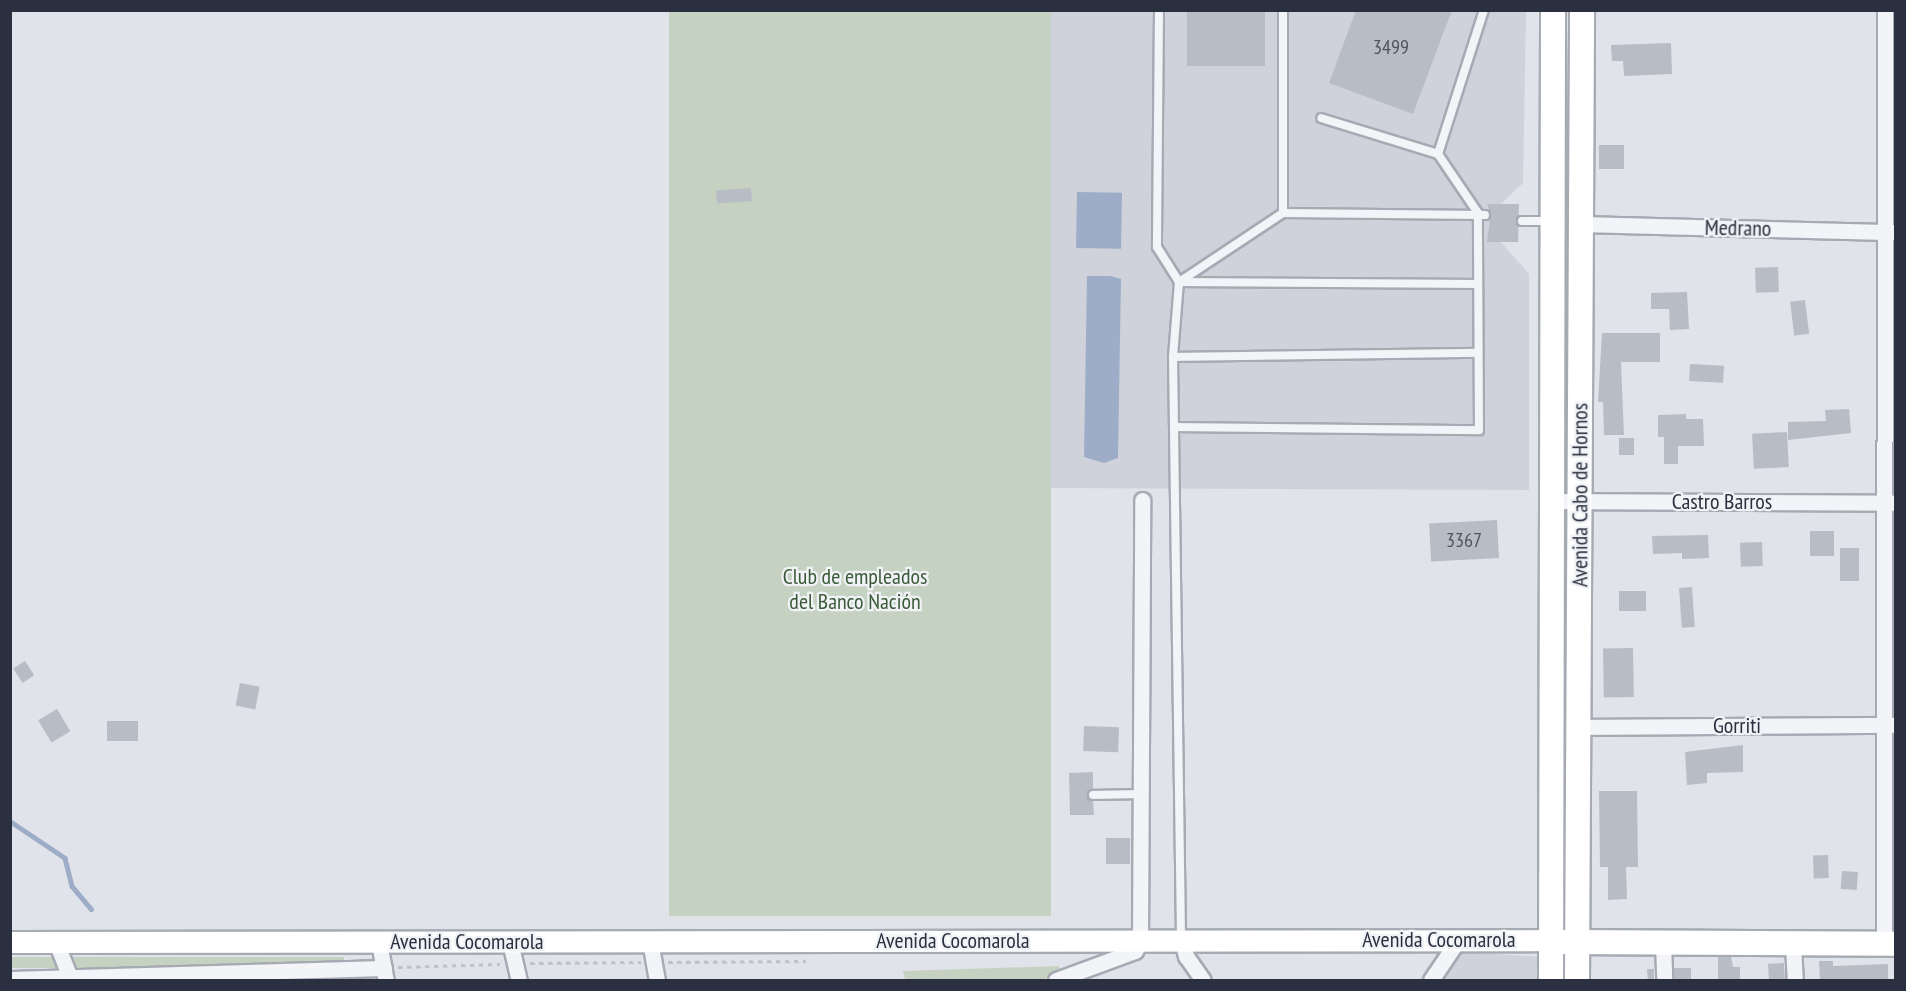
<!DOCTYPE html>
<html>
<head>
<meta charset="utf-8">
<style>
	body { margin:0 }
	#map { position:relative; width:1906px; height:991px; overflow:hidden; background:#e0e3e9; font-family:"PT Sans Narrow",sans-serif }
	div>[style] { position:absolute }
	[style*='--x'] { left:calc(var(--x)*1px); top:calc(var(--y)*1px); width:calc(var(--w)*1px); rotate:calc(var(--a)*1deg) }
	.built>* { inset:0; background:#cfd2da }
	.green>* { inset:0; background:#c5d2c2; transform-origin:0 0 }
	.water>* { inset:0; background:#9dadc7; transform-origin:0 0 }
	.stream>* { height:4.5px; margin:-2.25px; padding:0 2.25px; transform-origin:2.25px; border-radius:2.25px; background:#9dadc7 }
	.building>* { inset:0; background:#b8bcc5; transform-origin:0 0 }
	.path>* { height:3px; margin-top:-1.5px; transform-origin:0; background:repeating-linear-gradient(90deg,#bfc1c7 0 4.5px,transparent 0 9px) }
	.roads { filter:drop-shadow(2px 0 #a6aab3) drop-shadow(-2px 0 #a6aab3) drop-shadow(0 2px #a6aab3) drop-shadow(0 -2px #a6aab3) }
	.service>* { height:8px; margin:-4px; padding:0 4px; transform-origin:4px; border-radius:4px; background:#f3f4f7 }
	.minor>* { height:15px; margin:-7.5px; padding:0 7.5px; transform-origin:7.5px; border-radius:7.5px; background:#f3f4f7 }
	.secondary>* { height:21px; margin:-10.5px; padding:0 10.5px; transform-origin:10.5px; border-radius:10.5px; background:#fff }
	.primary>* { height:24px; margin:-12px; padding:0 12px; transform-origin:12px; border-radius:12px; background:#fff }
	span { translate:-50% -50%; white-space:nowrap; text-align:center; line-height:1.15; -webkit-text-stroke:4.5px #f0f2f6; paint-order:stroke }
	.number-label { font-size:20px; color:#4e5360 }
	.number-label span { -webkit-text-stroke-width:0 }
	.street-label { font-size:22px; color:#2a303f }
	.park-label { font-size:22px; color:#3b5a38 }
	.frame { position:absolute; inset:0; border:12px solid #2a303f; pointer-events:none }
</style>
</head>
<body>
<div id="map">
	<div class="built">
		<i style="clip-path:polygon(1051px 11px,1526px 11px,1523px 183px,1501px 204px,1500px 221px,1501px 242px,1529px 274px,1529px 490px,1047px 488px)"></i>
		<i style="clip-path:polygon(1452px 951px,1541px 957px,1542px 980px,1431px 980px)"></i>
	</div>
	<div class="green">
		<i style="left:669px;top:11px;width:382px;height:905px"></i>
		<i style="left:344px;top:957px;width:11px;height:334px;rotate:90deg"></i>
		<i style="clip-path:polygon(1059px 966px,1059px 974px,1041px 980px,905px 980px,903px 971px)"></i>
	</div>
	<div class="water">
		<i style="left:1077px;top:192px;width:45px;height:56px;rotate:1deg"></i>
		<i style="clip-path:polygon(1087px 276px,1111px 276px,1121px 279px,1118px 458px,1104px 463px,1084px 457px)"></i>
	</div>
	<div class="stream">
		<i style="--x:10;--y:821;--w:66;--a:33.9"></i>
		<i style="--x:65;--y:858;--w:29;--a:76"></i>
		<i style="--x:72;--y:886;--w:30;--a:50"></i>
	</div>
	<div class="building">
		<i style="left:1187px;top:10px;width:78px;height:56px"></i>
		<i style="clip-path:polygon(1356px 10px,1452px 10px,1413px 114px,1329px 83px)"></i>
		<i style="clip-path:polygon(1671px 43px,1672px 74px,1624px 76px,1623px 61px,1612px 61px,1611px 45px)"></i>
		<i style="left:1599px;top:145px;width:25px;height:24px"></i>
		<i style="left:751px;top:188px;width:13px;height:35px;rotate:86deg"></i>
		<i style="clip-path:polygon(1487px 204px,1519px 204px,1518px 242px,1487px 242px,1491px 214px)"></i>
		<i style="left:1778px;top:267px;width:25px;height:23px;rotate:88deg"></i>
		<i style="clip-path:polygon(1687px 292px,1689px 329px,1670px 330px,1669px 309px,1651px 309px,1651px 293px)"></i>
		<i style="left:1805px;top:300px;width:34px;height:15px;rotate:83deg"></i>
		<i style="clip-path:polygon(1602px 333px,1660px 333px,1660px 362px,1621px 362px,1624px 435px,1604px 435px,1603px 402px,1598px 402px)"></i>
		<i style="left:1690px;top:364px;width:34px;height:17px;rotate:3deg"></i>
		<i style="clip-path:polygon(1849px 409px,1851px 433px,1788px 440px,1788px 422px,1826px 421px,1825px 410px)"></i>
		<i style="clip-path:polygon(1686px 414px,1686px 419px,1703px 419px,1704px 446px,1678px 446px,1678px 464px,1664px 464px,1664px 437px,1658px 437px,1658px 415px)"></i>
		<i style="left:1787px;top:432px;width:35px;height:35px;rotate:87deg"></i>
		<i style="left:1619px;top:438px;width:15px;height:17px"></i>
		<i style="left:1497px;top:520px;width:38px;height:68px;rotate:87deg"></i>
		<i style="left:1810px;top:531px;width:24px;height:25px"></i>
		<i style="clip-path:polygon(1708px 535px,1709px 558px,1682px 559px,1682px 553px,1653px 554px,1652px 536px)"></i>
		<i style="left:1762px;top:542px;width:24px;height:22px;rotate:88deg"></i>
		<i style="left:1840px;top:548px;width:19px;height:33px"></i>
		<i style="left:1692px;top:587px;width:40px;height:13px;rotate:86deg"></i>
		<i style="left:1646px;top:591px;width:20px;height:27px;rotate:90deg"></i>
		<i style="left:1633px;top:648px;width:49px;height:30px;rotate:89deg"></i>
		<i style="left:25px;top:661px;width:17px;height:14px;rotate:57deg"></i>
		<i style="left:240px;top:683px;width:20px;height:23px;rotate:11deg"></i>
		<i style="left:57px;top:709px;width:26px;height:22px;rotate:59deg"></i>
		<i style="left:107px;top:721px;width:31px;height:20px"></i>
		<i style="left:1084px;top:726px;width:35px;height:25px;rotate:2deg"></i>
		<i style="clip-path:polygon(1743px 745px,1743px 772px,1707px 773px,1707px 783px,1687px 785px,1685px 752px)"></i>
		<i style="clip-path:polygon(1093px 772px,1093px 789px,1087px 795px,1093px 801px,1094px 815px,1070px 815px,1069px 773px)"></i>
		<i style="clip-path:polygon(1599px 791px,1637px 791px,1638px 867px,1626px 867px,1627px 899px,1608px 900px,1608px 867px,1600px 867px)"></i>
		<i style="left:1106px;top:838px;width:24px;height:26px"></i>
		<i style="left:1828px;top:855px;width:23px;height:15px;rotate:88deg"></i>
		<i style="left:1842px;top:871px;width:16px;height:18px;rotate:4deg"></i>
		<i style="clip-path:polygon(1718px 957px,1731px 957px,1733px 967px,1740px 967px,1740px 981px,1718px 981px)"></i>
		<i style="clip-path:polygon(1819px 961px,1833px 961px,1833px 966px,1888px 964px,1888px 981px,1820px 981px)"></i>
		<i style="left:1784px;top:963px;width:18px;height:16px;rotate:87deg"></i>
		<i style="left:1673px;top:968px;width:18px;height:13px"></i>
		<i style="clip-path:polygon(1647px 969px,1654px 969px,1654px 981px,1648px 981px)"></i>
	</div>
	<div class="path">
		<i style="--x:668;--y:962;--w:138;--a:-0.4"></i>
		<i style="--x:530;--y:963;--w:111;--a:-0.5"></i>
		<i style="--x:398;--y:967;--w:102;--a:-1.7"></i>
	</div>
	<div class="roads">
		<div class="service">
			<i style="--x:1159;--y:10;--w:237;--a:90.5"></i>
			<i style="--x:1157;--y:247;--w:41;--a:57.8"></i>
			<i style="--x:1179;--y:282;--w:75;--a:94.6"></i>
			<i style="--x:1173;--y:357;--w:582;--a:89.21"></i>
			<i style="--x:1438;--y:154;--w:151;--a:-72.3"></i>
			<i style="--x:1283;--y:213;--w:203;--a:-90"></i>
			<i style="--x:1522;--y:221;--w:29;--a:0"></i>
			<i style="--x:1179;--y:282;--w:125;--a:-33.6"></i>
			<i style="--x:1283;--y:213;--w:202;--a:0.6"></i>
			<i style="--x:1180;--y:282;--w:298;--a:0.4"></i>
			<i style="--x:1173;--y:357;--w:305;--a:-0.8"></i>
			<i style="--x:1176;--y:427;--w:303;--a:0.6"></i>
			<i style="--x:1479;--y:430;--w:217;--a:-90.3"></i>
			<i style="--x:1478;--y:213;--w:71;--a:-124.1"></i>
			<i style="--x:1438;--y:154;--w:122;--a:-162.9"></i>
			<i style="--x:1093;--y:795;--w:48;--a:-1.2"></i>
		</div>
		<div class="minor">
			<i style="--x:1581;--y:224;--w:315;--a:1.5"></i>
			<i style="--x:1549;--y:501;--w:347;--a:0.3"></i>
			<i style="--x:1579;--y:727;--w:317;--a:-0.4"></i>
			<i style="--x:650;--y:941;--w:40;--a:80"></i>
			<i style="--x:1182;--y:941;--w:16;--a:75"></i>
			<i style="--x:1186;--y:956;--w:29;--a:55"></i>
			<i style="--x:56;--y:942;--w:41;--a:68.5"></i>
			<i style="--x:379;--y:942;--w:39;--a:80"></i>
			<i style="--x:510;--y:942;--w:39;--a:77"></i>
			<i style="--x:1663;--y:943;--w:37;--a:88"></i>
			<i style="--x:1884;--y:944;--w:934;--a:-89.94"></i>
			<i style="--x:1793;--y:945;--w:35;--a:87"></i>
			<i style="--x:10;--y:979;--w:374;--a:-1.7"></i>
			<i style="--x:1056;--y:980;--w:84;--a:-20.2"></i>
			<i style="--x:1135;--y:951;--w:11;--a:-63"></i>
			<i style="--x:1140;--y:941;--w:441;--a:-89.7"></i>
			<i style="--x:1431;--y:980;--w:48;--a:-56"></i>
		</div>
		<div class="secondary">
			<i style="--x:10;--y:942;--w:1541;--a:-0.07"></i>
		</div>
		<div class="primary">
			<i style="--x:1562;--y:942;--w:334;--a:0.3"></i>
			<i style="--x:1551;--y:980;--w:970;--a:-89.88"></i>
			<i style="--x:1577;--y:980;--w:970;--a:-89.7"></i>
		</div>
	</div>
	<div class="number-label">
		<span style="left:1391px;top:47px">3499</span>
		<span style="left:1464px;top:540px">3367</span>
	</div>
	<div class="street-label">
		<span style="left:1738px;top:228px;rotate:1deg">Medrano</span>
		<span style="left:1580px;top:495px;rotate:-90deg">Avenida Cabo de Hornos</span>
		<span style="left:1722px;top:502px">Castro Barros</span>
		<span style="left:1737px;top:726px">Gorriti</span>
		<span style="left:1439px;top:940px">Avenida Cocomarola</span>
		<span style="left:953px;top:941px">Avenida Cocomarola</span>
		<span style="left:467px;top:942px">Avenida Cocomarola</span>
	</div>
	<div class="park-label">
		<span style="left:855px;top:589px">Club de empleados<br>del Banco Nación</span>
	</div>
	<div class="frame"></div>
</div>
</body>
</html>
